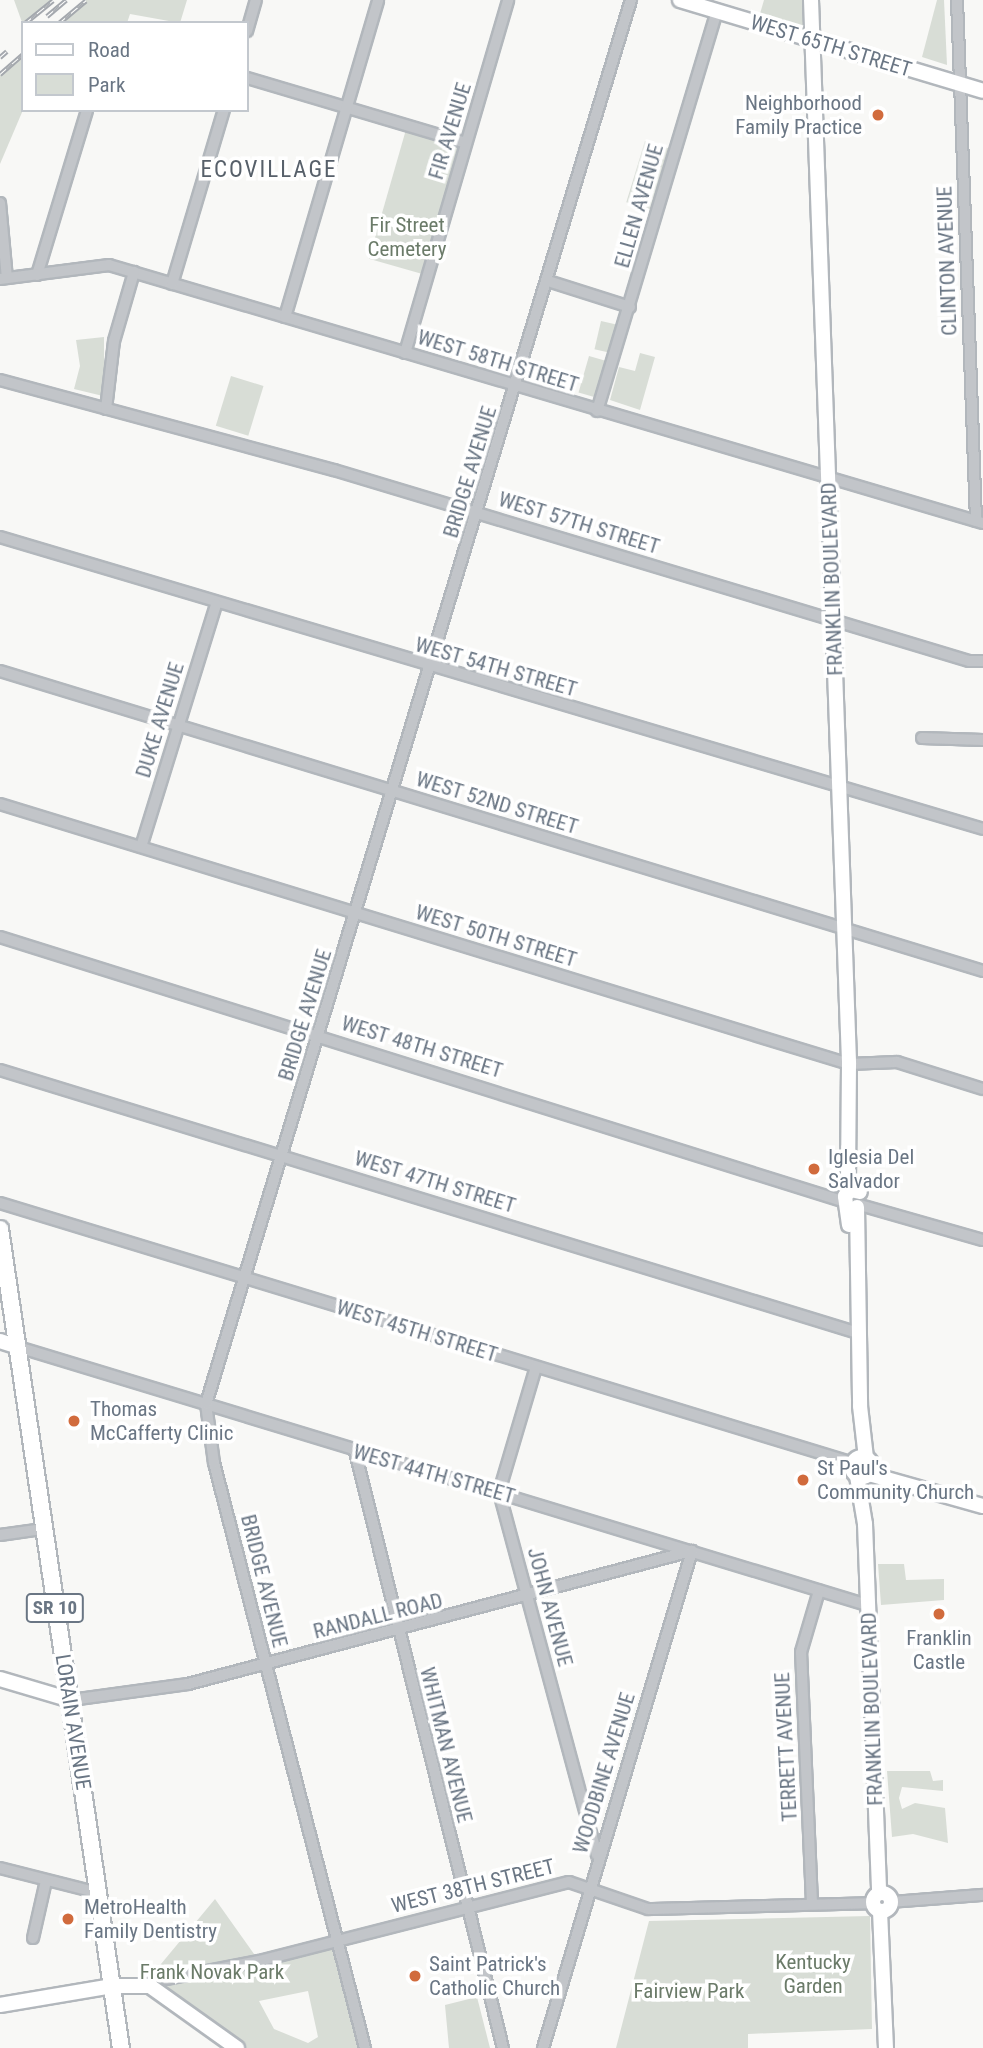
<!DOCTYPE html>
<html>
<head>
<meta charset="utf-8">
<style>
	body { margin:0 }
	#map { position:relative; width:983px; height:2048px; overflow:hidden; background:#f8f8f6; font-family:"Roboto Condensed",sans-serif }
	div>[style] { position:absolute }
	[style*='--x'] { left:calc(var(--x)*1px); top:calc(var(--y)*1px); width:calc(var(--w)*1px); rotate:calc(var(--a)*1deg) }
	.green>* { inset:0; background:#d8ddd6; transform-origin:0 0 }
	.roads { filter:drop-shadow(2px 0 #b2b7bc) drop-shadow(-2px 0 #b2b7bc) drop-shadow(0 2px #b2b7bc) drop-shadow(0 -2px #b2b7bc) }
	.street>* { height:10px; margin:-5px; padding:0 5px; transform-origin:5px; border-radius:5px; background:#c2c5c9 }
	.secondary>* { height:14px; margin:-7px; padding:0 7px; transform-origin:7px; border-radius:7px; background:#fff }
	.secondary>.ring { margin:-7px; padding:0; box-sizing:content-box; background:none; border:14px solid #fff; border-radius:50% }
	.primary>* { height:16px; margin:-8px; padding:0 8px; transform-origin:8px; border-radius:8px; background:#fff }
	.rail>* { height:5px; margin-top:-2.5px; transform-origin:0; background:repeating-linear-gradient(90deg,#fff 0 8px,#a4a8ae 0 16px); box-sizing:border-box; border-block:2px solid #a4a8ae }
	.dots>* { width:19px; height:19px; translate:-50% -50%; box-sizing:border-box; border:4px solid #fff; border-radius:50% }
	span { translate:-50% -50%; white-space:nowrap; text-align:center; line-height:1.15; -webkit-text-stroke:7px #fff; paint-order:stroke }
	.shield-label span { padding:2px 5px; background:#fff; border:2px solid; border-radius:5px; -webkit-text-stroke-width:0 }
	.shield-label { font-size:19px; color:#6a7684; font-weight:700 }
	.street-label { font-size:21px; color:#6a7684 }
	.poi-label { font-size:21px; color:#6a7684 }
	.right { translate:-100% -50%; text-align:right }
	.left { translate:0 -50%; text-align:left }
	.park-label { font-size:21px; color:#6b7b69 }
	.neighbourhood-label { font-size:23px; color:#57606a; letter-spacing:2px }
	.legend { position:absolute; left:21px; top:21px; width:228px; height:91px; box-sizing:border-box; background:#fff; border:2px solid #c3c8ce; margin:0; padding:9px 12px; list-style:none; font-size:21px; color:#6a7684 }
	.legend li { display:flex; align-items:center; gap:14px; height:35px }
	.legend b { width:35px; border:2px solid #c3c8ce }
</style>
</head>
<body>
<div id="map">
	<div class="green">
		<i style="clip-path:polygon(14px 0,53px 0,23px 25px)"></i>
		<i style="clip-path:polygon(86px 0,187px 0,180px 23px,130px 14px,127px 23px,59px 23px)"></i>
		<i style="clip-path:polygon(764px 0,811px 0,812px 40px,757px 24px)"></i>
		<i style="clip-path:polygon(937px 0,944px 0,947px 65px,922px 57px)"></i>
		<i style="clip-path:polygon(23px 54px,23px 110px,0 164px,0 74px)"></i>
		<i style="left:407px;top:126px;width:61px;height:138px;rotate:16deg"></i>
		<i style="left:645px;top:141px;width:27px;height:64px;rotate:17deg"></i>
		<i style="left:601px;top:321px;width:17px;height:29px;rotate:13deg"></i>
		<i style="clip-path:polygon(104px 337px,104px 362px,110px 370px,103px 396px,74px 389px,80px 366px,76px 340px)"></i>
		<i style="clip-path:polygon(640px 353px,655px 357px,640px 410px,610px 400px,619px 367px,635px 371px)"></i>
		<i style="left:589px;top:356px;width:19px;height:38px;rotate:16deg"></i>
		<i style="left:231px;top:376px;width:34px;height:52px;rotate:17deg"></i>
		<i style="clip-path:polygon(878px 1564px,904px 1564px,906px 1580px,944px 1579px,944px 1600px,881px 1605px)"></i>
		<i style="clip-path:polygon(887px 1771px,930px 1771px,933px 1781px,943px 1780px,943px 1791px,902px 1787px,899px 1798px,902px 1809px,915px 1803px,945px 1808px,948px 1843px,913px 1834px,892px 1837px)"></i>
		<i style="clip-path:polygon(evenodd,215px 1899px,259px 1961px,338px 1939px,365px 2048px,237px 2048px,150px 1986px,166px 1979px,156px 1970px,215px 1899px,308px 1991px,318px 2037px,308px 2043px,274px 2029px,259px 2001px,308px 1991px)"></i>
		<i style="clip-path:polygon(870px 1916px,872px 2029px,748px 2034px,748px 2048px,616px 2048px,649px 1921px)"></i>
		<i style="clip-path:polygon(477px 1997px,490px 2048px,449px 2048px,445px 2005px)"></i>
	</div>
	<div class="roads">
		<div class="street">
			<i style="--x:957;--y:0;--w:521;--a:87.91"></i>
			<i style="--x:247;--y:31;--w:32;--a:-74"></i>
			<i style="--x:247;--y:78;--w:228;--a:16.5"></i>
			<i style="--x:0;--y:203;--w:75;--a:84.7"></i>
			<i style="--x:37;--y:275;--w:172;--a:-73.1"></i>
			<i style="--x:0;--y:279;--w:110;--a:-7.3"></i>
			<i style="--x:109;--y:265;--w:911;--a:16.45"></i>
			<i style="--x:548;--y:281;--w:86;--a:17.6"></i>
			<i style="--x:172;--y:284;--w:182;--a:-73.4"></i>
			<i style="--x:285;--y:317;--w:330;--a:-73.6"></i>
			<i style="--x:405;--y:353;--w:368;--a:-73.7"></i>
			<i style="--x:0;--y:380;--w:346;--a:15.1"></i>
			<i style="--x:334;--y:470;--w:663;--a:16.74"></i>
			<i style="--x:969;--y:661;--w:14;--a:0"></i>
			<i style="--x:106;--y:409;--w:68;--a:-83.3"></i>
			<i style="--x:114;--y:341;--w:72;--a:-73.8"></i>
			<i style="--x:597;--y:411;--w:417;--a:-73.3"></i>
			<i style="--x:0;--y:537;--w:1025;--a:16.54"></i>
			<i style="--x:0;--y:671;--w:1028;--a:16.97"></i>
			<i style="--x:922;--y:738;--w:61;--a:1.9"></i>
			<i style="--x:0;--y:804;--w:888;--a:17.03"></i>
			<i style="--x:849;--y:1064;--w:48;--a:-2.4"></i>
			<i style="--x:897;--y:1062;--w:90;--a:17.4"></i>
			<i style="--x:141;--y:847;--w:254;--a:-72.8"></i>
			<i style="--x:0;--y:937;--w:886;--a:17.41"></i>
			<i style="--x:0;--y:1070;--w:897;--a:17.04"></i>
			<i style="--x:0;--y:1203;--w:892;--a:16.95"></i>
			<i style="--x:860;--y:1205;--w:128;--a:15.9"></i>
			<i style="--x:18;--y:1347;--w:887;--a:16.9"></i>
			<i style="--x:536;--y:1367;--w:130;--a:106.5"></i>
			<i style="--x:499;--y:1492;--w:376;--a:74.9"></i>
			<i style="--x:355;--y:1451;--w:615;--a:76.08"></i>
			<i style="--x:0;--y:1535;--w:42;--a:-8.1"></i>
			<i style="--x:71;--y:1700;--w:118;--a:-7.8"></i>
			<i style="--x:188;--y:1684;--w:520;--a:-14.81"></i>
			<i style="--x:0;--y:1868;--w:102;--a:14.2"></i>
			<i style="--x:891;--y:1902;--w:92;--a:-4.4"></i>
			<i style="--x:812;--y:1903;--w:251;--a:-92.5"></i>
			<i style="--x:801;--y:1652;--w:64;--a:-73.6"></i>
			<i style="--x:33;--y:1938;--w:58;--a:-77.2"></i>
			<i style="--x:166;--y:1979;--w:95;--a:-11"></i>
			<i style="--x:259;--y:1961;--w:320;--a:-14.3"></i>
			<i style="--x:569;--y:1882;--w:83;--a:18.9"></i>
			<i style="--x:648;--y:1909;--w:225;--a:-1.5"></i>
			<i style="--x:365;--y:2048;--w:604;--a:-104.47"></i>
			<i style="--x:214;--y:1463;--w:60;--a:-97.7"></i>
			<i style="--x:206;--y:1404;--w:1467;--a:-73.16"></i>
			<i style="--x:543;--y:2048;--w:519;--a:-73.31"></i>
		</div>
		<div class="secondary">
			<i style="--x:680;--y:0;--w:316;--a:16.7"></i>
			<i style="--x:811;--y:0;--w:1065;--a:87.95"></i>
			<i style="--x:849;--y:1064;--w:127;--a:90.5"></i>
			<i style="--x:857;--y:1207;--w:199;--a:89.1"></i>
			<i style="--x:860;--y:1406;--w:52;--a:83.4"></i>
			<i style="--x:849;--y:1225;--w:29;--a:-98"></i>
			<i style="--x:845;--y:1196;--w:8;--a:-45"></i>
			<i style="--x:851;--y:1190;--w:9;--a:13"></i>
			<i style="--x:0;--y:1341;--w:19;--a:18"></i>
			<i class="ring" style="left:852px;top:1457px;width:6px;height:6px"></i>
			<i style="--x:869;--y:1474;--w:118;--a:15.7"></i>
			<i style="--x:857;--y:1476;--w:49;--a:80.5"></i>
			<i style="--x:865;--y:1524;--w:369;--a:87.8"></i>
			<i style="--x:0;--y:1679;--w:74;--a:16.5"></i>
			<i class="ring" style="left:873px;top:1893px;width:4px;height:4px"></i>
			<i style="--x:880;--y:1911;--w:137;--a:87.5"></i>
			<i style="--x:0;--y:2005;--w:114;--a:-9.6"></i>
			<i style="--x:112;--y:1986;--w:38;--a:0"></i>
			<i style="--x:150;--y:1986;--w:107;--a:35.5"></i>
		</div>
		<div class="primary">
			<i style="--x:0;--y:1229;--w:828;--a:81.6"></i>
		</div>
	</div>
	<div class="rail">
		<i style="--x:47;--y:16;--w:25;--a:-40"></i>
		<i style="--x:25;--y:23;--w:36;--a:-39"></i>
		<i style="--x:59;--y:23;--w:35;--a:-40"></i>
		<i style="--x:0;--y:57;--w:9;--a:-41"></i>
		<i style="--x:0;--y:74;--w:30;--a:-41"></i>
	</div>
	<div class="dots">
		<i style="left:878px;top:115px;background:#d16b3d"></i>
		<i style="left:814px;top:1169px;background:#d16b3d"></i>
		<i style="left:74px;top:1421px;background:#d16b3d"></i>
		<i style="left:803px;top:1480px;background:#d16b3d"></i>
		<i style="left:939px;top:1614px;background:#d16b3d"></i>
		<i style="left:68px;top:1919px;background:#d16b3d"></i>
		<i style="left:415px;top:1976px;background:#d16b3d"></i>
	</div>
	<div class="shield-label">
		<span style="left:55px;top:1608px">SR 10</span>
	</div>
	<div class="street-label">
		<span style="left:831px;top:46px;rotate:17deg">WEST 65TH STREET</span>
		<span style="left:450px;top:131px;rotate:-73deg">FIR AVENUE</span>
		<span style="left:639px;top:206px;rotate:-74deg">ELLEN AVENUE</span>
		<span style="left:947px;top:261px;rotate:-92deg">CLINTON AVENUE</span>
		<span style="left:498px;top:361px;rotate:17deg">WEST 58TH STREET</span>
		<span style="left:470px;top:472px;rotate:-73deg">BRIDGE AVENUE</span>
		<span style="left:579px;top:523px;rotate:17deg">WEST 57TH STREET</span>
		<span style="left:832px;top:579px;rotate:-92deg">FRANKLIN BOULEVARD</span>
		<span style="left:496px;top:667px;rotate:16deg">WEST 54TH STREET</span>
		<span style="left:160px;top:720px;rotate:-73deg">DUKE AVENUE</span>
		<span style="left:497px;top:803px;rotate:17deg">WEST 52ND STREET</span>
		<span style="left:496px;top:936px;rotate:17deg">WEST 50TH STREET</span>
		<span style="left:305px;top:1015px;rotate:-73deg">BRIDGE AVENUE</span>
		<span style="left:422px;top:1047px;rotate:17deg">WEST 48TH STREET</span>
		<span style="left:435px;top:1182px;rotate:17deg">WEST 47TH STREET</span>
		<span style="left:417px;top:1331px;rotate:17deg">WEST 45TH STREET</span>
		<span style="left:434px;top:1474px;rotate:16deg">WEST 44TH STREET</span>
		<span style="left:264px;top:1581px;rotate:76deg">BRIDGE AVENUE</span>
		<span style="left:550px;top:1607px;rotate:75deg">JOHN AVENUE</span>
		<span style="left:378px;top:1616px;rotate:-14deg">RANDALL ROAD</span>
		<span style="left:872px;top:1709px;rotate:-92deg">FRANKLIN BOULEVARD</span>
		<span style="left:73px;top:1722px;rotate:81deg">LORAIN AVENUE</span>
		<span style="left:446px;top:1745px;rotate:76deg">WHITMAN AVENUE</span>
		<span style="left:786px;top:1747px;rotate:-93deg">TERRETT AVENUE</span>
		<span style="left:604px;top:1773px;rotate:-73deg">WOODBINE AVENUE</span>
		<span style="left:473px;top:1886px;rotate:-14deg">WEST 38TH STREET</span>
	</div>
	<div class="poi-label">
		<span class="right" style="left:862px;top:115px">Neighborhood<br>Family Practice</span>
		<span class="left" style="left:828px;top:1169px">Iglesia Del<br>Salvador</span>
		<span class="left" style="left:90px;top:1421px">Thomas<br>McCafferty Clinic</span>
		<span class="left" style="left:817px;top:1480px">St Paul's<br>Community Church</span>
		<span style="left:939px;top:1650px">Franklin<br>Castle</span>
		<span class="left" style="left:84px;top:1919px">MetroHealth<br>Family Dentistry</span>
		<span class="left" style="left:429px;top:1976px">Saint Patrick's<br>Catholic Church</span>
	</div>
	<div class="park-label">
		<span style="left:407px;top:237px">Fir Street<br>Cemetery</span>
		<span style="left:813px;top:1974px">Kentucky<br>Garden</span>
		<span style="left:212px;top:1972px">Frank Novak Park</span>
		<span style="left:689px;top:1991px">Fairview Park</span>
	</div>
	<div class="neighbourhood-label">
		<span style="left:269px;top:170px">ECOVILLAGE</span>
	</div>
	<ul class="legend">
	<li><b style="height:9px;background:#fff"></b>Road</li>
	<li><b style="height:19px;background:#d8ddd6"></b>Park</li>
	</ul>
</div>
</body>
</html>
